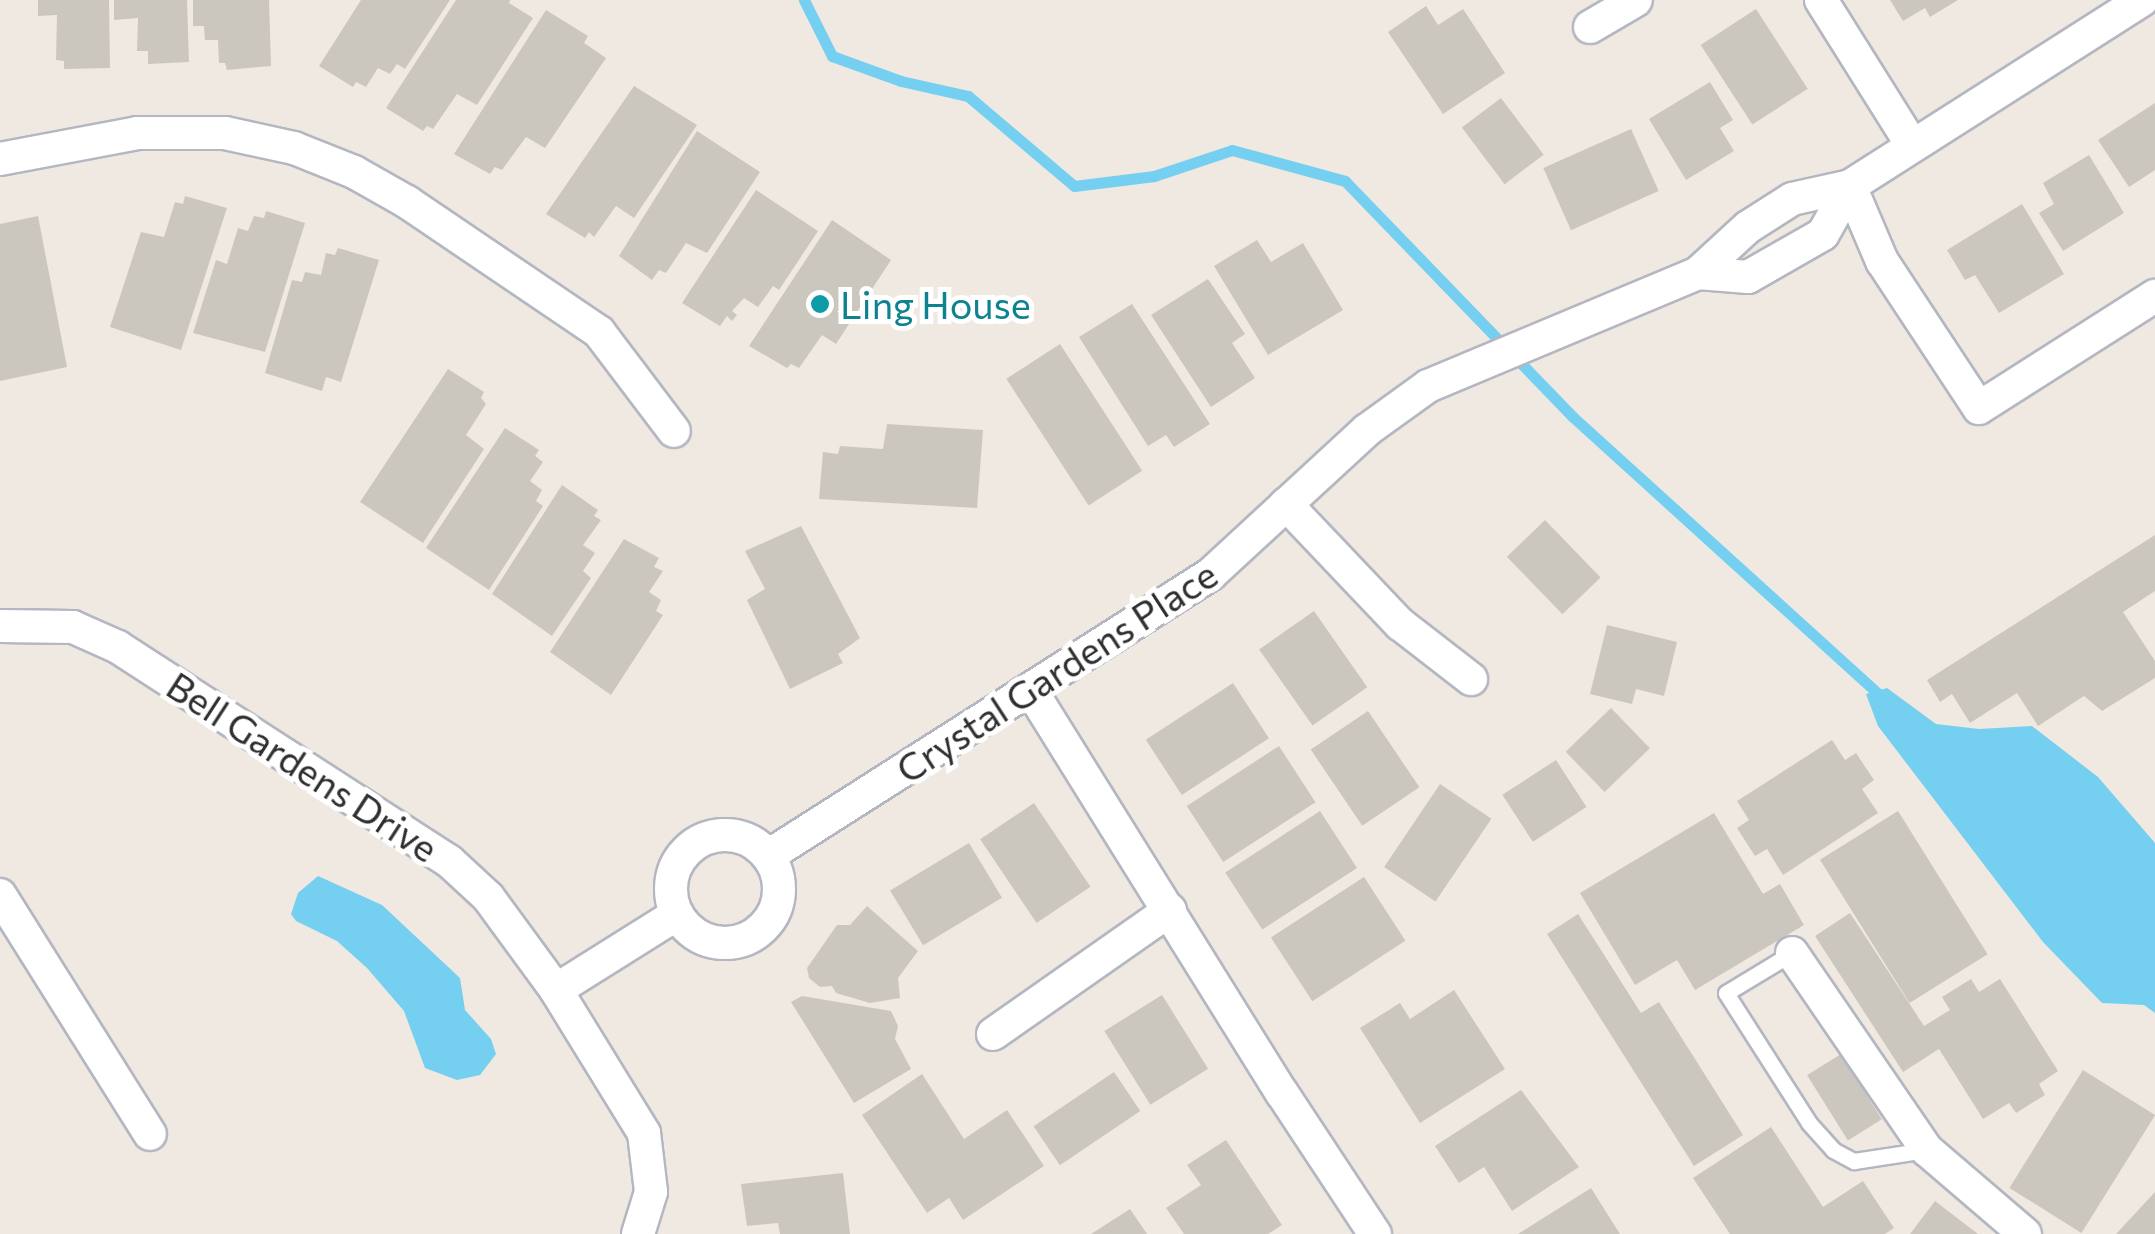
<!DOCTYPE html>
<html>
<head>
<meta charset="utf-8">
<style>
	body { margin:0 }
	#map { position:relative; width:2155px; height:1234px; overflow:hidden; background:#efe9e1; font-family:Commissioner,sans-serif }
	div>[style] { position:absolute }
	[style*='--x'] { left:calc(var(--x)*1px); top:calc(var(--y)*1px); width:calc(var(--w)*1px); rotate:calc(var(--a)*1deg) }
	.water>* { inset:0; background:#75cff0 }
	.stream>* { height:11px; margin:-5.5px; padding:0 5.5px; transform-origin:5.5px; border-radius:5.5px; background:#75cff0 }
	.building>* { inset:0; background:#cbc7bf; transform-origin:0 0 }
	.roads { filter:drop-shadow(2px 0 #b4b7c1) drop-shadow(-2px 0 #b4b7c1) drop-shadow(0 2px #b4b7c1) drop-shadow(0 -2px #b4b7c1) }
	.service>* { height:15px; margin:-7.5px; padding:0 7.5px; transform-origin:7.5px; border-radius:7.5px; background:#fff }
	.minor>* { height:32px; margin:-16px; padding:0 16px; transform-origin:16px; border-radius:16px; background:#fff }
	.minor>.ring { margin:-16px; padding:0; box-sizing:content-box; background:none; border:32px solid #fff; border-radius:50% }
	.dots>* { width:28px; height:28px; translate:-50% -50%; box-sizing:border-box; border:5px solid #fff; border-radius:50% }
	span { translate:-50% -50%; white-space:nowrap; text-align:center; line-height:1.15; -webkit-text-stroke:10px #fff; paint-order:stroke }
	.culture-label { font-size:38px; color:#0d838f }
	.left { translate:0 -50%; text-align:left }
	.street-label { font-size:38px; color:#2e2e2e }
</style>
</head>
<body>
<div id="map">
	<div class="water">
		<i style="clip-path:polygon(1887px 688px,1936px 724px,1979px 729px,2032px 726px,2098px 777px,2155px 843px,2155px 1013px,2144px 1005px,2102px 1003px,2043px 942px,1878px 726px,1866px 694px)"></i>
		<i style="clip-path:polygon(318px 876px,382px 905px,460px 978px,465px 1010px,491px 1039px,496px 1054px,480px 1075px,457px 1080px,425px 1068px,404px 1011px,367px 968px,337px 941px,296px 921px,291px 914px,298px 893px)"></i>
	</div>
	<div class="stream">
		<i style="--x:804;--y:0;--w:63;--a:63.4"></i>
		<i style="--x:832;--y:56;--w:73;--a:19.9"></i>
		<i style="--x:901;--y:81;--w:69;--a:12.6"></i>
		<i style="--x:968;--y:96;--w:139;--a:40.3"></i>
		<i style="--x:1074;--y:186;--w:81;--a:-7.1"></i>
		<i style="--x:1154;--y:176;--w:82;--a:-18.4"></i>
		<i style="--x:1232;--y:150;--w:117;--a:15.3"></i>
		<i style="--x:1345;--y:181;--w:328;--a:46"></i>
		<i style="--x:1573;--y:417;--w:421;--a:42.2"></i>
	</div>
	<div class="building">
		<i style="clip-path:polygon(38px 0,109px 0,110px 68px,64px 69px,64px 61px,56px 60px,57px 15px,38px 16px)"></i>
		<i style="clip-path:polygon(114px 0,187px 0,189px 62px,148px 64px,148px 51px,137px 51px,138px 18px,114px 20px)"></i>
		<i style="clip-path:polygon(193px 0,269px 0,271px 66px,227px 70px,225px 63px,219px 63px,218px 40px,205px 40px,204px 26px,193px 26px)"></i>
		<i style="clip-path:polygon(361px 0,450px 0,405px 69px,397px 64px,390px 74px,378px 68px,366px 87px,356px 82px,353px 87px,319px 66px)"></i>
		<i style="clip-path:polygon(456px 0,510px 0,509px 3px,533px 18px,477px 105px,457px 94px,433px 129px,427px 126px,423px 131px,386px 108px)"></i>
		<i style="clip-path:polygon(1890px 0,1958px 0,1930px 17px,1925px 8px,1903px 21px)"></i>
		<i style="clip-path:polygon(1426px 6px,1438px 25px,1463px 9px,1505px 73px,1443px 114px,1388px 32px)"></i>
		<i style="left:1756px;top:9px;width:95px;height:66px;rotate:57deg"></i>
		<i style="clip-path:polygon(546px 10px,588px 36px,584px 43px,606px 58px,545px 148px,526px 137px,502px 170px,495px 167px,490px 174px,454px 154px)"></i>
		<i style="clip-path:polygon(1710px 82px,1733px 120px,1720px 128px,1734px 151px,1686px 180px,1649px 119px)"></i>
		<i style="clip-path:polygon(634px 86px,697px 125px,634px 218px,616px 206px,594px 237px,589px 232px,585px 238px,546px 214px)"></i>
		<i style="left:1501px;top:98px;width:71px;height:49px;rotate:53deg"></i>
		<i style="clip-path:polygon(2155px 103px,2155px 170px,2129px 187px,2098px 140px)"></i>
		<i style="left:1631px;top:129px;width:68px;height:96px;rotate:66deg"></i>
		<i style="clip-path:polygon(697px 131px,760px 172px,707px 253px,686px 243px,666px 273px,659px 270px,652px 280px,619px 256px)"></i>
		<i style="clip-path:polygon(2089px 155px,2124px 213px,2063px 251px,2039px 213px,2054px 204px,2043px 183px)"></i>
		<i style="clip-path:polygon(756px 190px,818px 231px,779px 290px,773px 286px,758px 307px,744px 298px,732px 311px,737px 315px,732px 321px,727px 316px,720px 326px,682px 303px)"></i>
		<i style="clip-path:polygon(185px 196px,227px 208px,181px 350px,110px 327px,141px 232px,164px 237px,175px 202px,183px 204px)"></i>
		<i style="clip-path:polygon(2022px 204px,2064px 274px,1999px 313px,1975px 275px,1965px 280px,1947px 250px)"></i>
		<i style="clip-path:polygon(266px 211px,305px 223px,265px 352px,193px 333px,216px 260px,227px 264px,238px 228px,248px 231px,254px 216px,264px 218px)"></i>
		<i style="clip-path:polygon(38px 216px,67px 367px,0 381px,0 224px)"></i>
		<i style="clip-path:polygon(832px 220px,891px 260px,836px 344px,822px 335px,799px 368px,791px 364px,787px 368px,749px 346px)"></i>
		<i style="clip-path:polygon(1257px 240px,1271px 262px,1303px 243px,1343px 310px,1268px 355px,1214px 266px)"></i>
		<i style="clip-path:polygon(338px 248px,379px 260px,341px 382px,326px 377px,322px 391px,265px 373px,292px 280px,302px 282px,305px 272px,321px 275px,326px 253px,335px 255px)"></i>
		<i style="clip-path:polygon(1208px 279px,1245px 334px,1232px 343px,1255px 378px,1211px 407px,1151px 315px)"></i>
		<i style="clip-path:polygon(1132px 304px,1210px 424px,1174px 447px,1166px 435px,1148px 446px,1079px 337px)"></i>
		<i style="left:1060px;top:344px;width:151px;height:64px;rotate:57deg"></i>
		<i style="clip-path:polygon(448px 369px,484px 392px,481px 398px,486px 404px,466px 435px,484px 449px,423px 543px,360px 502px)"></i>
		<i style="clip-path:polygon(887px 424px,983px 430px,977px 508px,819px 499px,823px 452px,838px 454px,840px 446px,883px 449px)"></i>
		<i style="clip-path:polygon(505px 428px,539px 450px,535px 456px,543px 462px,530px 481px,542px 490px,536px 501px,543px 506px,489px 590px,426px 548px)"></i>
		<i style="clip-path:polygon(562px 485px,598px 510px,594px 516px,601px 520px,583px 545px,595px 553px,583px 571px,591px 578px,552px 636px,492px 594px)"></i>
		<i style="left:1545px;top:520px;width:80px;height:53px;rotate:46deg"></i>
		<i style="clip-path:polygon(801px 526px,860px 638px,838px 654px,843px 663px,790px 689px,747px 600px,765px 589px,745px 551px)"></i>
		<i style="clip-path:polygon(2155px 535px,2155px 591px,2123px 612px,2155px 661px,2155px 678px,2102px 711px,2084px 696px,2038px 726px,2017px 693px,1970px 723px,1952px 694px,1940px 702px,1927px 680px)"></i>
		<i style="clip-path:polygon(624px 539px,659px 558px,654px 567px,663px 571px,649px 592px,661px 600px,656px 611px,663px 615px,611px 695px,550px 652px)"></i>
		<i style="left:1314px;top:611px;width:93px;height:67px;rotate:55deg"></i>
		<i style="clip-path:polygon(1607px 625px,1677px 642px,1664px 696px,1636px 689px,1632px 704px,1590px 694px)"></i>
		<i style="left:1233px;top:683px;width:66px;height:104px;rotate:57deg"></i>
		<i style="left:1611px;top:708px;width:56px;height:63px;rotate:46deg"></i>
		<i style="left:1368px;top:711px;width:92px;height:69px;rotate:56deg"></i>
		<i style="clip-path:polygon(1832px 740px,1845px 760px,1856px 753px,1874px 780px,1862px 789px,1878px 813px,1783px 875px,1767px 849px,1755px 856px,1737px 828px,1749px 820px,1737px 801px)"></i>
		<i style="left:1279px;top:746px;width:67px;height:110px;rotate:57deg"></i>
		<i style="left:1556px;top:760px;width:56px;height:64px;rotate:57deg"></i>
		<i style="left:1440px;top:784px;width:62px;height:100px;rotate:34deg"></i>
		<i style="left:1034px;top:803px;width:101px;height:65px;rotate:56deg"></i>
		<i style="left:1320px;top:811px;width:68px;height:113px;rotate:57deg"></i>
		<i style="left:1898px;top:811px;width:169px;height:92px;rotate:58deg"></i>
		<i style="clip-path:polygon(1714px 813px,1763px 894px,1780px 884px,1804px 925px,1695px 990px,1677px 960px,1635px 985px,1580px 893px)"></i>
		<i style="left:969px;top:843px;width:64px;height:92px;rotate:59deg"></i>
		<i style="left:1364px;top:877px;width:76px;height:111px;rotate:57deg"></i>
		<i style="clip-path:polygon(867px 906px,918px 951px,898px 978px,900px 998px,870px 1003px,836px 993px,832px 986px,820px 987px,809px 978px,807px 968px,837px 925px,850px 925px)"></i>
		<i style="clip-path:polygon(1850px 913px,1924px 1026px,1950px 1010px,1942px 997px,1971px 979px,1979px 992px,2000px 979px,2058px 1071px,2039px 1084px,2045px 1095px,2016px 1113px,2009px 1103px,1983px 1119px,1939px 1049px,1903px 1072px,1815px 936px)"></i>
		<i style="clip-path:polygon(1578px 914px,1641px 1013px,1659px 1002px,1743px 1135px,1694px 1166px,1547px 934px)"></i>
		<i style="clip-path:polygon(1454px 990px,1505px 1069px,1420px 1123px,1360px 1028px,1400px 1003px,1410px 1019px)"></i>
		<i style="left:1162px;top:995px;width:87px;height:68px;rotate:58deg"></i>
		<i style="clip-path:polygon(802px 996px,891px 1011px,898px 1026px,895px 1039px,911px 1069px,854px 1103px,791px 1002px)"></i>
		<i style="left:1841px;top:1054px;width:77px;height:40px;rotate:58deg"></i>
		<i style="left:2083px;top:1070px;width:85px;height:139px;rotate:32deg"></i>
		<i style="left:1114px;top:1072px;width:47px;height:97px;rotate:56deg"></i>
		<i style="clip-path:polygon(922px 1074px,964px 1139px,1007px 1110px,1044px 1166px,963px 1220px,949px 1198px,927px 1213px,862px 1115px)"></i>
		<i style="clip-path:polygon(1521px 1090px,1579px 1167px,1512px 1211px,1484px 1167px,1459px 1183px,1435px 1146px)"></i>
		<i style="clip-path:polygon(1771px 1127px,1823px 1207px,1863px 1181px,1894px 1228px,1885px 1234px,1730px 1234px,1693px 1178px)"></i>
		<i style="clip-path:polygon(1226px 1140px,1282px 1225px,1268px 1234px,1184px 1234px,1166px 1208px,1201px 1185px,1187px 1165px)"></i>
		<i style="clip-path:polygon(843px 1173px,850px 1234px,780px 1234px,778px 1223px,747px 1226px,741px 1184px)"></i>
		<i style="clip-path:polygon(1591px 1188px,1620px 1234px,1518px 1234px)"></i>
		<i style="clip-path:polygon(2155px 1192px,2155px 1234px,2116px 1234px)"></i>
		<i style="clip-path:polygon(1935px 1201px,1978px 1234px,1910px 1234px)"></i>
		<i style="clip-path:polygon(1130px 1209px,1147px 1234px,1091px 1234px)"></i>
	</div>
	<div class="roads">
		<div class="service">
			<i style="--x:1792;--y:953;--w:77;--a:148.8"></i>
			<i style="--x:1726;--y:993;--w:154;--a:57.4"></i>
			<i style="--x:1809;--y:1123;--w:36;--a:48"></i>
			<i style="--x:1833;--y:1150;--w:24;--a:28"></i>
			<i style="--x:1854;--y:1161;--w:74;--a:-8.6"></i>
		</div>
		<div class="minor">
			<i style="--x:1821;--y:0;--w:171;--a:57.9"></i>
			<i style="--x:2142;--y:0;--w:346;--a:147.5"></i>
			<i style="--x:1850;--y:186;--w:82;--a:66.9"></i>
			<i style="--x:1882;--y:261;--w:176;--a:56.6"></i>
			<i style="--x:1979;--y:408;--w:209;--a:-32.5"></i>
			<i style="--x:1590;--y:27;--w:53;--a:-30.4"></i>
			<i style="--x:0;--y:159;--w:139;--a:-10.7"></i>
			<i style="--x:137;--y:133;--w:88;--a:0"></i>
			<i style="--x:225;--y:133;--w:71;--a:12.3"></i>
			<i style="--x:294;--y:148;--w:65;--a:21.8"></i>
			<i style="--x:354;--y:172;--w:61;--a:29.5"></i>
			<i style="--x:407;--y:202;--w:232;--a:34.1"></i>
			<i style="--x:599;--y:332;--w:124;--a:52.9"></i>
			<i style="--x:1286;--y:504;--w:166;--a:46.5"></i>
			<i style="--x:1400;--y:624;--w:90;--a:37.8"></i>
			<i style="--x:0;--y:626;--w:73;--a:0.8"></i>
			<i style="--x:73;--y:627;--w:49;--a:24"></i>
			<i style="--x:118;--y:647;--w:394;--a:32.9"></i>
			<i style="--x:449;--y:861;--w:53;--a:42.7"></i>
			<i style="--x:488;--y:897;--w:115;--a:53.8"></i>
			<i style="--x:556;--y:990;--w:168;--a:58.4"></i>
			<i style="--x:644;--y:1133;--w:59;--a:83.2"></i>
			<i style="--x:651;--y:1192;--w:44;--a:107.2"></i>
			<i style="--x:1032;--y:692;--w:473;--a:58.1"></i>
			<i style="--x:1282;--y:1093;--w:169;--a:56.6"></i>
			<i class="ring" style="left:671px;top:835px;width:76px;height:76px"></i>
			<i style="--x:768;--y:856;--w:525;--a:-32.48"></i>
			<i style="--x:1211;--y:574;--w:212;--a:-42.7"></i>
			<i style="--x:1367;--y:430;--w:75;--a:-35.8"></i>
			<i style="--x:1428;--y:386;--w:293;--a:-22.7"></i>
			<i style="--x:1698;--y:273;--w:50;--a:4.6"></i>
			<i style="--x:1748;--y:277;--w:86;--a:-29.8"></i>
			<i style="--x:1823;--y:234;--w:55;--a:-60.6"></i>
			<i style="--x:1850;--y:186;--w:59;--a:167.4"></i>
			<i style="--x:1792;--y:199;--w:52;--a:147.5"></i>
			<i style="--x:1748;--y:227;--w:68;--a:137.4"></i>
			<i style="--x:0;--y:895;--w:282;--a:57.9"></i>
			<i style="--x:1792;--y:953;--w:239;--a:55.6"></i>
			<i style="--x:1927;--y:1150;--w:129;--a:40.6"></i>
			<i style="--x:556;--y:990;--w:143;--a:-32.1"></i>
			<i style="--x:993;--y:1034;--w:216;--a:-35"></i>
		</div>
	</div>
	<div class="dots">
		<i style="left:820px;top:304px;background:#0f9aa8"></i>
	</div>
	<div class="culture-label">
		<span class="left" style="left:840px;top:304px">Ling House</span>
	</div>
	<div class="street-label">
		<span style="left:1056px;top:671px;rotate:-33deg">Crystal Gardens Place</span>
		<span style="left:303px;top:766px;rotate:33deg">Bell Gardens Drive</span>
	</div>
</div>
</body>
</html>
